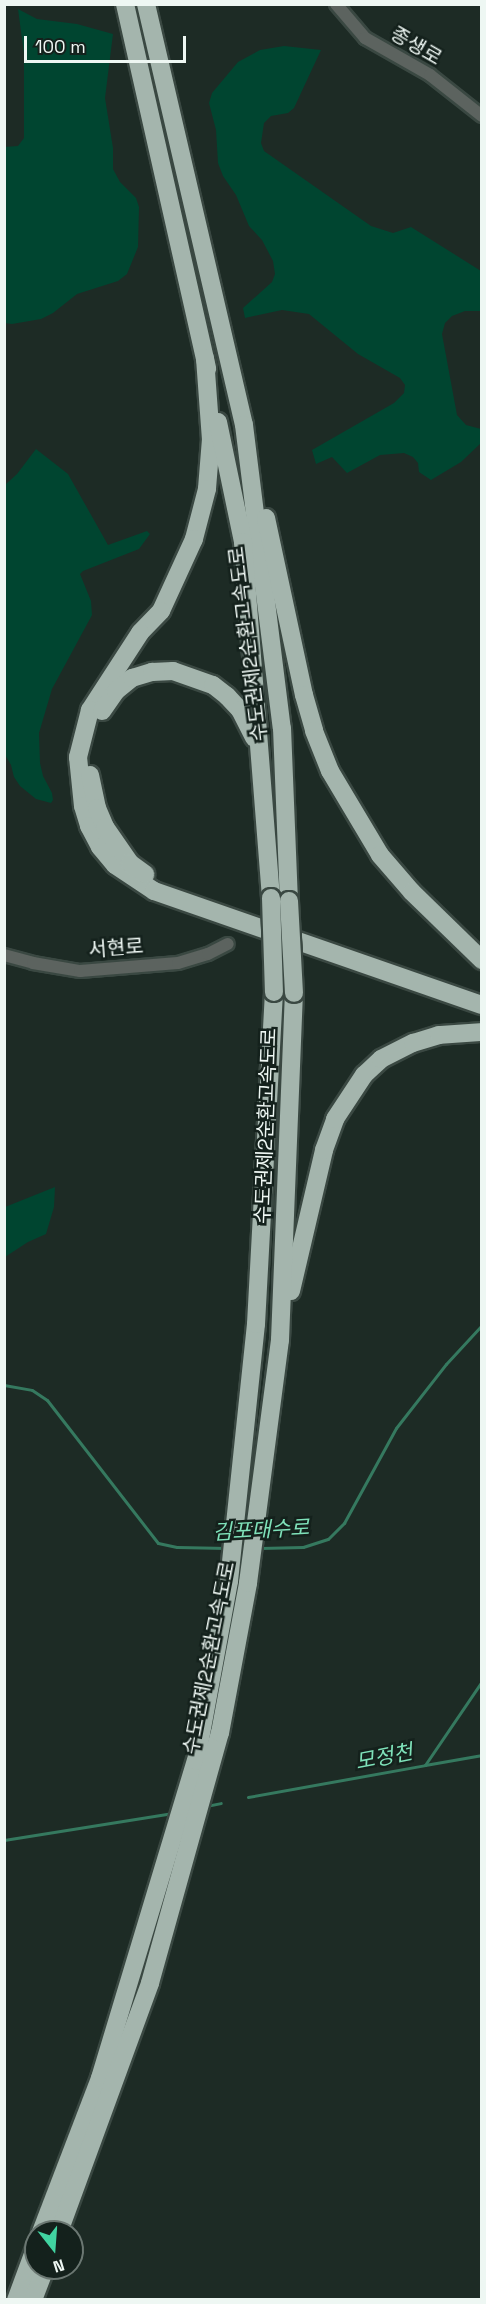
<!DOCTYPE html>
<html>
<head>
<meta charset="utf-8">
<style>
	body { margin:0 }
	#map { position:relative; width:486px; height:2304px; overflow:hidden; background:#1d2b25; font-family:"Space Grotesk","Noto Sans KR",sans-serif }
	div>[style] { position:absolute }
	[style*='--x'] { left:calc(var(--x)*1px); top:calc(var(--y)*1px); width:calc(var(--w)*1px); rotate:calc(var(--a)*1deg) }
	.green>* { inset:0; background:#004530 }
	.stream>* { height:3px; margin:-1.5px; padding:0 1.5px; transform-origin:1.5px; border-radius:1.5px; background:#35795f }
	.roads { filter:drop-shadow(2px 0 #3a4842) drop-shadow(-2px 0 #3a4842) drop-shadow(0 2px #3a4842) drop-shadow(0 -2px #3a4842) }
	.minor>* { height:12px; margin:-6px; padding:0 6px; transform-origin:6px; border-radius:6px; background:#5c635f }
	.highway>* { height:18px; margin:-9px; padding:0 9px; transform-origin:9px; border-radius:9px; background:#a4b5ad }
	.bridges { filter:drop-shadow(2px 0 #3a4842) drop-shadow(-2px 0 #3a4842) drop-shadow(0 2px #3a4842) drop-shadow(0 -2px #3a4842) }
	.highway-bridge>* { height:18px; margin:-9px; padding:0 9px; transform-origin:9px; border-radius:9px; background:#a4b5ad }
	span { translate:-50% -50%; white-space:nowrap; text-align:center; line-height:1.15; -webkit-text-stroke:5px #14211c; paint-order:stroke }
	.street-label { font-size:20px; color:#eef7f3 }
	.water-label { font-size:21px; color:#7fe2ba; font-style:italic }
	.frame { position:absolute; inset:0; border:6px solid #eef7f3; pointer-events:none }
	.north { position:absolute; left:24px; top:2220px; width:60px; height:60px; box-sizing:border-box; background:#14211c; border:2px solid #6b7772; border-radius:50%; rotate:163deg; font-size:16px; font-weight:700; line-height:24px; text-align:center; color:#eef7f3 }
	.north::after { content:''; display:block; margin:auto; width:21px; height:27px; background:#41d4a1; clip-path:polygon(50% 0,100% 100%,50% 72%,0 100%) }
	.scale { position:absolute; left:24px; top:36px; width:162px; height:27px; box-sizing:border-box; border:3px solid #eef7f3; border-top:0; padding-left:8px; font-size:18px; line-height:21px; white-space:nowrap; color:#eef7f3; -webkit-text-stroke:4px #14211c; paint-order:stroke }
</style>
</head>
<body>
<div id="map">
	<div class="green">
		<i style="clip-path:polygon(18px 9px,37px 19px,77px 24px,113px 34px,105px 98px,113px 148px,113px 169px,120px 182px,136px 198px,139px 207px,138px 247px,127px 274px,118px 281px,77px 294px,53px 313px,41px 319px,12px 324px,4px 323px,4px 147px,18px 146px,24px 138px,24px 54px)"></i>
		<i style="clip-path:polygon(284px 46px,321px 50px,294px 108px,288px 113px,271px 116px,264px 123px,261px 143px,264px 151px,371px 226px,393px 233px,411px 227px,481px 271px,481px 311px,465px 311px,452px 316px,445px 323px,442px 334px,457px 415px,466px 425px,481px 429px,481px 443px,461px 462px,431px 480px,419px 472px,418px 463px,413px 457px,404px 453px,380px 455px,347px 473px,332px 457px,316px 464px,312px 450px,394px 403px,404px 393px,405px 385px,400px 378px,358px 354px,309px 314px,282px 310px,245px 318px,243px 308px,272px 282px,275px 274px,273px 261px,262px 240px,249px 226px,236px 195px,223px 176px,218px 163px,216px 130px,209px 103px,212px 93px,238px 62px,260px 50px)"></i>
		<i style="clip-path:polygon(36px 449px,68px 474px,108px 545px,147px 531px,150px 534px,139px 549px,83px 571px,80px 574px,91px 601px,92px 615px,52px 689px,39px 733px,40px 763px,43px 776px,52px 793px,53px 800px,51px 803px,36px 799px,20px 786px,14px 777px,11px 765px,4px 753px,5px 485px,17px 474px)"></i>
		<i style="clip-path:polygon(55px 1187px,54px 1207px,46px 1234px,28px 1242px,5px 1257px,5px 1207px)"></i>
	</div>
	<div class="stream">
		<i style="--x:4;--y:1385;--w:28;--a:10"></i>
		<i style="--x:32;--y:1390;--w:18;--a:34"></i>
		<i style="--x:47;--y:1400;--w:181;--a:52.2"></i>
		<i style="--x:158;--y:1543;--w:19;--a:12"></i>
		<i style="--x:177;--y:1547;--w:50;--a:1.1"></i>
		<i style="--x:260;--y:1548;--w:43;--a:-1.3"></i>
		<i style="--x:303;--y:1547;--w:26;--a:-18"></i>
		<i style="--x:328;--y:1539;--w:23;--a:-45"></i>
		<i style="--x:344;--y:1523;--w:108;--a:-61.3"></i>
		<i style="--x:396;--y:1428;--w:81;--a:-52"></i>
		<i style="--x:446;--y:1364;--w:53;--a:-47.3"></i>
		<i style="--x:425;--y:1765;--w:58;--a:-10"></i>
		<i style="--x:248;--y:1797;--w:180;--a:-10.2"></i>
		<i style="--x:425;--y:1765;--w:102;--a:-55.8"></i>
		<i style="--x:206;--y:1806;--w:15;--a:-11"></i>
		<i style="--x:4;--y:1840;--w:171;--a:-9.1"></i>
	</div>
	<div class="roads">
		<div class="minor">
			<i style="--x:336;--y:4;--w:45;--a:49.5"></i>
			<i style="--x:365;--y:38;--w:75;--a:29.6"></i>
			<i style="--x:430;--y:75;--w:66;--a:38.3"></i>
			<i style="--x:4;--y:955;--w:30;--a:15"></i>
			<i style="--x:33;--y:963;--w:48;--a:9.7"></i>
			<i style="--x:80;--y:971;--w:98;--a:-4.7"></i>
			<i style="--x:178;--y:963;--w:31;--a:-17"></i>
			<i style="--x:208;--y:954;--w:22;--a:-27"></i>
		</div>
		<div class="highway">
			<i style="--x:125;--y:4;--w:374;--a:77.3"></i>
			<i style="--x:146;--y:4;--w:432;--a:76.9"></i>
			<i style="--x:244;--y:425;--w:305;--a:82.9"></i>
			<i style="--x:282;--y:728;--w:173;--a:87.7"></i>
			<i style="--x:205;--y:358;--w:81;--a:85.8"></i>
			<i style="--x:211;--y:439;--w:50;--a:94.6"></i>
			<i style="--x:207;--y:489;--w:52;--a:104.6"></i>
			<i style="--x:194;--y:539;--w:79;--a:114.6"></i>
			<i style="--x:161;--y:611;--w:30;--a:134"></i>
			<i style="--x:140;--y:633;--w:92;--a:123"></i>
			<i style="--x:90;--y:710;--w:49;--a:104.3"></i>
			<i style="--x:78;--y:757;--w:49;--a:84.2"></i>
			<i style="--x:83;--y:806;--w:21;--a:73"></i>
			<i style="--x:89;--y:826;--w:24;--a:62"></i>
			<i style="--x:100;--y:847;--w:23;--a:50"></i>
			<i style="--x:115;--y:865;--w:47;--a:33.7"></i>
			<i style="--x:154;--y:891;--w:347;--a:19.2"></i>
			<i style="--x:218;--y:422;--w:123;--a:78.2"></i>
			<i style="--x:243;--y:542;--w:357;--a:85.5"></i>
			<i style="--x:266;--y:518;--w:181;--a:77.9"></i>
			<i style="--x:304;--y:695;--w:37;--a:74"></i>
			<i style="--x:314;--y:731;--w:43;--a:68.2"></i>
			<i style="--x:330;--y:771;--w:98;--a:59.2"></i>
			<i style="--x:380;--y:855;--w:49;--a:49.1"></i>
			<i style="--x:412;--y:892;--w:98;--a:44.2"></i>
			<i style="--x:102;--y:711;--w:24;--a:-55"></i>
			<i style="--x:116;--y:691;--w:21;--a:-39"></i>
			<i style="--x:132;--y:678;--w:21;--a:-17"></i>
			<i style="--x:152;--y:672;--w:21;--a:-3"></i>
			<i style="--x:173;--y:671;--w:42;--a:19.3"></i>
			<i style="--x:213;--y:685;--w:18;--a:38"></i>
			<i style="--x:227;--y:696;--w:19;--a:47"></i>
			<i style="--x:240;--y:710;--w:31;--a:63"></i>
			<i style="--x:90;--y:775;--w:34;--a:78"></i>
			<i style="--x:97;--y:808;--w:21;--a:67"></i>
			<i style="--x:105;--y:827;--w:44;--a:55.2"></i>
			<i style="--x:130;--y:863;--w:19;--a:36"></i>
			<i style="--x:291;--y:1291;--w:145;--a:-76.8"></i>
			<i style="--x:324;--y:1150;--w:33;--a:-70"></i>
			<i style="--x:335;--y:1119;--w:53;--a:-56.6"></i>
			<i style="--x:364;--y:1075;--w:23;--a:-43"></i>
			<i style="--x:381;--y:1059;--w:36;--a:-27"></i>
			<i style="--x:413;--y:1043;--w:27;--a:-17"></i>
			<i style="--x:439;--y:1035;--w:43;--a:-4"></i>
			<i style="--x:41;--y:2232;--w:165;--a:-69"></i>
			<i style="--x:100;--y:2078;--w:331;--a:-73.2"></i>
			<i style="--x:196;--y:1761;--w:183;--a:-79.6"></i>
			<i style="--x:229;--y:1581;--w:258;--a:-84"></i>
			<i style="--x:256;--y:1324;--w:332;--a:-86.9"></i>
			<i style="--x:59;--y:2232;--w:265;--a:-69.9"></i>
			<i style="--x:150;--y:1983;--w:260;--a:-74.4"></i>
			<i style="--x:220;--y:1733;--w:153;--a:-79.4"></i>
			<i style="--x:248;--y:1583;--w:245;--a:-82.5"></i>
			<i style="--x:280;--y:1340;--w:347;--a:-87.7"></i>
			<i style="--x:16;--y:2300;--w:58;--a:-69.7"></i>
			<i style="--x:33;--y:2300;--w:34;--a:-69"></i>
		</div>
	</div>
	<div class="bridges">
		<div class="highway-bridge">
			<i style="--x:271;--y:898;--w:94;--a:88.2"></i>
			<i style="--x:289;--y:901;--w:92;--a:86.9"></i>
		</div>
	</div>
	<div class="street-label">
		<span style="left:416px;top:46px;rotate:30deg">종생로</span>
		<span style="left:248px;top:644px;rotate:-97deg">수도권제2순환고속도로</span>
		<span style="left:116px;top:948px;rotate:-4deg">서현로</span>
		<span style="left:266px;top:1126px;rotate:-88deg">수도권제2순환고속도로</span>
		<span style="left:209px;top:1658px;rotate:-79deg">수도권제2순환고속도로</span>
	</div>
	<div class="water-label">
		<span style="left:261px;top:1530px;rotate:-3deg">김포대수로</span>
		<span style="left:384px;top:1757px;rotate:-11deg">모정천</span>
	</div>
	<div class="frame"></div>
	<div class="north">N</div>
	<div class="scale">100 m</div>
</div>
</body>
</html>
